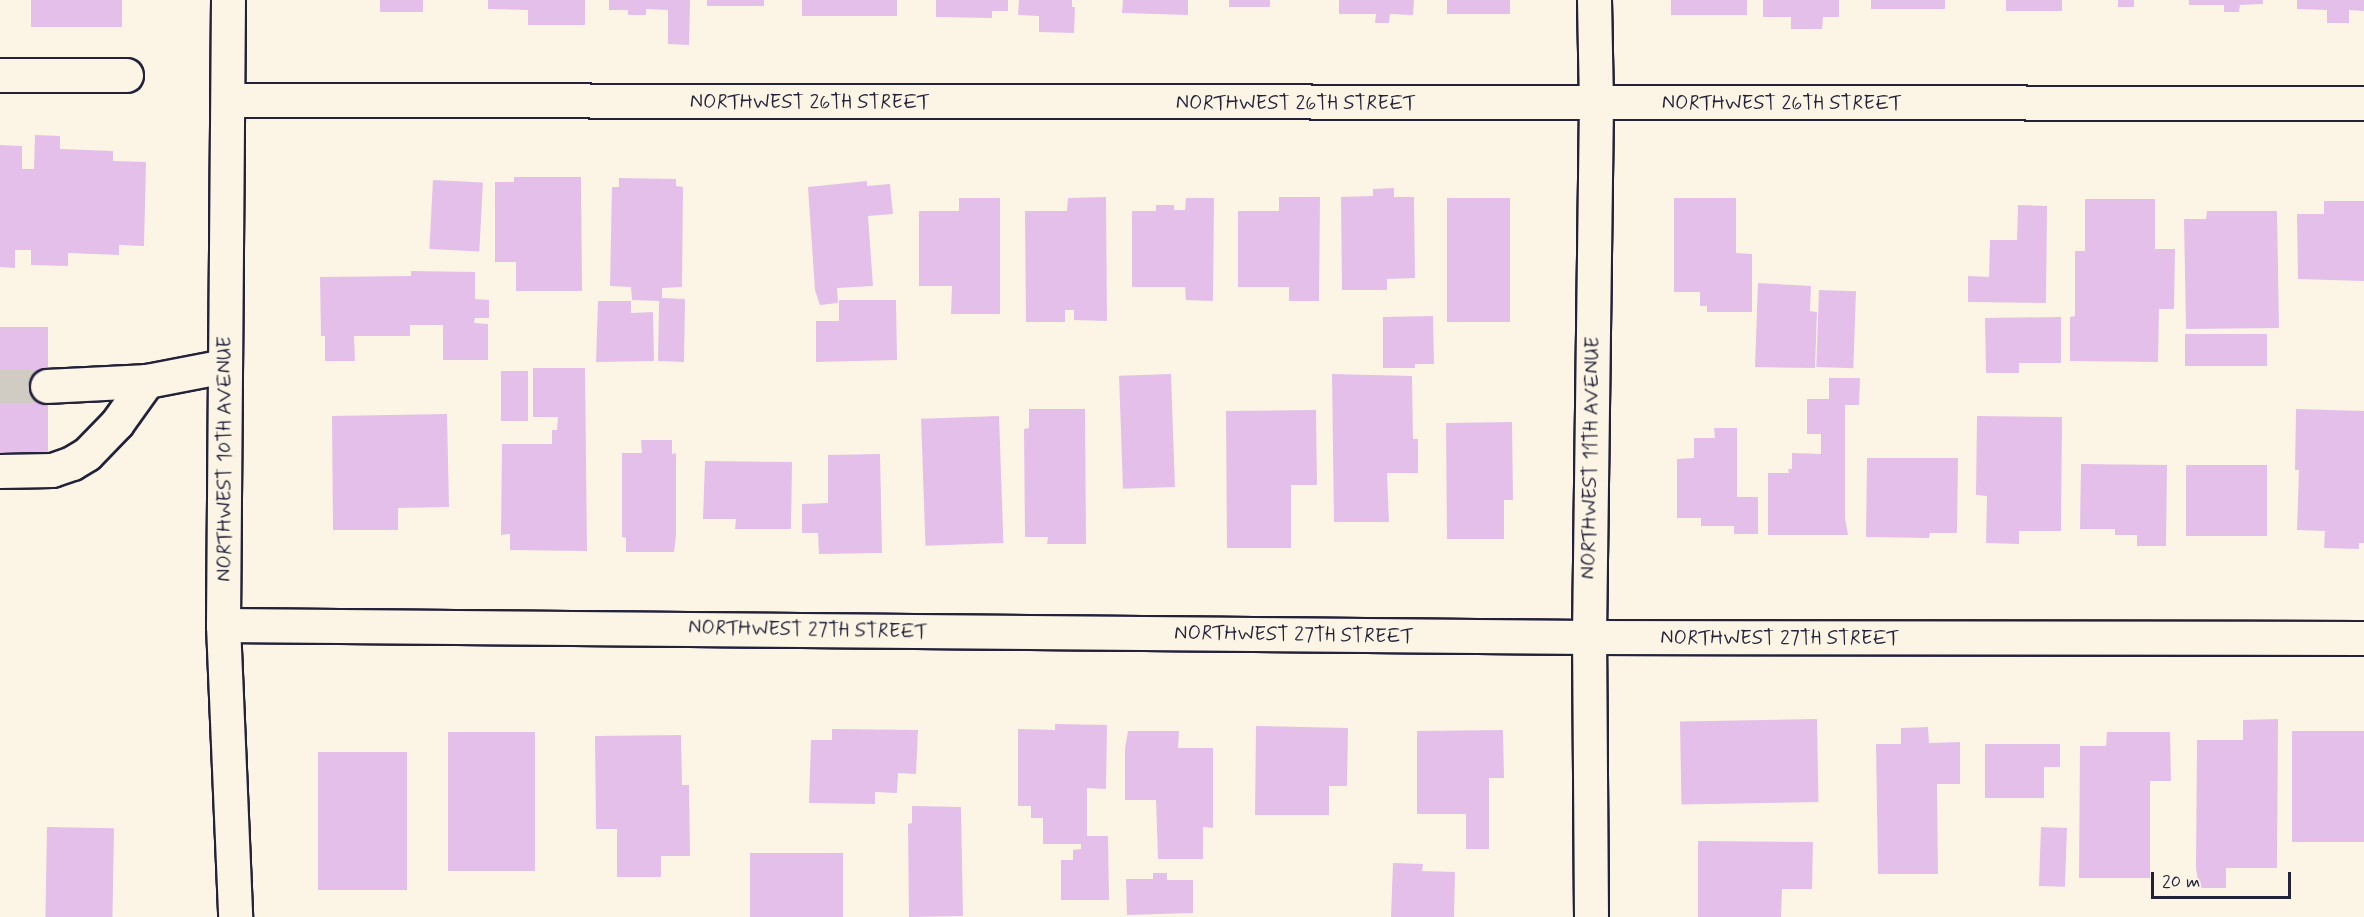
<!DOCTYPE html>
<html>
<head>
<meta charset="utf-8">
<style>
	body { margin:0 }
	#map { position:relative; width:2364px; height:917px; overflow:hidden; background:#fcf5e5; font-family:Mynerve,sans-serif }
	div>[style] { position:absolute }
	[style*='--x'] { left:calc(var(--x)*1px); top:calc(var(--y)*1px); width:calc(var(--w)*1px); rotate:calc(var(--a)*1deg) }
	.building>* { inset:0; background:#e4bfe9; transform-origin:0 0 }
	.minor-tunnel>* { height:33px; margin-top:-16.5px; transform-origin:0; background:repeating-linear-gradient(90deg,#d0cbc3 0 33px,transparent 0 49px) }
	.roads { filter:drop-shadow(2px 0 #22223b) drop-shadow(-2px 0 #22223b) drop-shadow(0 2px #22223b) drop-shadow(0 -2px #22223b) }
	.minor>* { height:33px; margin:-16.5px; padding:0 16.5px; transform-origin:16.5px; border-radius:16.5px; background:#fcf5e5 }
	span { translate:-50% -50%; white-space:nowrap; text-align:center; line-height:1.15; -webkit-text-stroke:4.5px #fcf5e5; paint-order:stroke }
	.street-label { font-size:20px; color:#22223b }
	.scale { position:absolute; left:2151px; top:872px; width:140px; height:27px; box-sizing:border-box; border:3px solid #22223b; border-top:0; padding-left:8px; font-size:18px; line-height:21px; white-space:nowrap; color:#22223b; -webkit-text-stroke:4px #fcf5e5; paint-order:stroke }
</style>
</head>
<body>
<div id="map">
	<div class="building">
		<i style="left:31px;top:0;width:91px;height:27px"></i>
		<i style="left:380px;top:0;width:43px;height:12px"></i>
		<i style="clip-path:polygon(488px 0,585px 0,585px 25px,528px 25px,528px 10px,488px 9px)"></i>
		<i style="clip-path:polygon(609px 0,690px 0,689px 45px,668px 44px,668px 10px,646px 9px,646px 15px,628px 15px,628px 10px,609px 10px)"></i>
		<i style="left:707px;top:0;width:57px;height:6px"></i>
		<i style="left:802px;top:0;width:95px;height:16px"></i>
		<i style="clip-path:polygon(936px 0,1008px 0,1008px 11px,992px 11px,992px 18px,936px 17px)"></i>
		<i style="clip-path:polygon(1019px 0,1072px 0,1072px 7px,1075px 7px,1074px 33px,1039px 32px,1039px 16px,1018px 15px)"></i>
		<i style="clip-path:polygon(1123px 0,1188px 0,1188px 15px,1122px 13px)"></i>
		<i style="left:1229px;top:0;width:41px;height:7px"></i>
		<i style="clip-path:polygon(1339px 0,1414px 0,1413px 15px,1390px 14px,1389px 23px,1375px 23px,1376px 14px,1339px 14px)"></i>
		<i style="left:1447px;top:0;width:63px;height:14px"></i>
		<i style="left:1671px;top:0;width:76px;height:15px"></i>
		<i style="clip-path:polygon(1763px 0,1839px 0,1839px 17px,1823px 17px,1822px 29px,1791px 29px,1791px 17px,1763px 17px)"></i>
		<i style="left:1871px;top:0;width:74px;height:9px"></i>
		<i style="left:2006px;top:0;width:56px;height:11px"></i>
		<i style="left:2118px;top:0;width:16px;height:7px"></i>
		<i style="clip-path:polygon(2189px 0,2263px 0,2263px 4px,2240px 5px,2239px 12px,2224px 12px,2224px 5px,2189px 5px)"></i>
		<i style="clip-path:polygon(2297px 0,2364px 0,2364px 11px,2349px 10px,2349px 23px,2327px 23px,2327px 10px,2297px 9px)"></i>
		<i style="clip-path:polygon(35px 135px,60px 136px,60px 149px,113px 151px,113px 161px,146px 162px,144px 246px,119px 245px,119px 255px,68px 253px,68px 266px,31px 265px,31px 250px,15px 250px,15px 268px,0 267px,0 145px,22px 146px,22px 169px,34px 169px)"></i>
		<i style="clip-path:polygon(514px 177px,581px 177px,582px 291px,516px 291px,516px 262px,495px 262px,495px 182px,514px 182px)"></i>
		<i style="clip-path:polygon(619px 178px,676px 179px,676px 186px,683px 187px,682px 287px,662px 288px,662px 298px,685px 299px,684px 362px,658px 361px,659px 301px,632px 300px,631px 287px,610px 286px,612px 187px,619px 187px)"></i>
		<i style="left:433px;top:180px;width:50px;height:69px;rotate:3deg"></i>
		<i style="clip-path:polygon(867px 181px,867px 186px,890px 184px,893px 214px,868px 216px,873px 286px,837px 288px,838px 303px,820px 305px,815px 290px,808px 187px)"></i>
		<i style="clip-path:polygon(1394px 188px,1394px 197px,1414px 197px,1415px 278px,1387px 279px,1387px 290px,1342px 290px,1341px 197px,1373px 196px,1373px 189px)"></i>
		<i style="clip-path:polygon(1106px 197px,1107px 321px,1074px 320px,1074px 310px,1065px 310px,1065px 322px,1026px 322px,1025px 211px,1067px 211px,1068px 198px)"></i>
		<i style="clip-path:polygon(1279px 197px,1320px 197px,1319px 301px,1289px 301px,1289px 287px,1238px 287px,1238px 211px,1279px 211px)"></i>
		<i style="clip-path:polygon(959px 198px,1000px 198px,1000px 314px,951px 314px,952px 286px,919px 286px,919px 211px,959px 211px)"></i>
		<i style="clip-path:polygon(1186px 198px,1214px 198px,1213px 301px,1186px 300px,1185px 287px,1132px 287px,1132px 211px,1156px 211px,1156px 205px,1174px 205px,1174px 210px,1185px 210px)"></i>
		<i style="left:1510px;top:198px;width:124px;height:63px;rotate:90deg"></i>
		<i style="clip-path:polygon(1674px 198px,1736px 198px,1736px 253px,1752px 254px,1752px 312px,1707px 312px,1707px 306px,1700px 306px,1700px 292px,1674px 292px)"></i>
		<i style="clip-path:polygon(2085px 199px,2155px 199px,2155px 249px,2175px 249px,2174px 309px,2159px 309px,2158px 362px,2070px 361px,2070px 317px,2075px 316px,2075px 251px,2085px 251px)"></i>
		<i style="clip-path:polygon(2324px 201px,2364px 201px,2364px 281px,2298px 279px,2297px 214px,2324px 214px)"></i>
		<i style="clip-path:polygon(2018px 205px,2047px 206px,2046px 303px,1968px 302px,1968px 276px,1989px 277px,1990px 240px,2017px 240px)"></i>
		<i style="clip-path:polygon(2207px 211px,2277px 211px,2279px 328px,2186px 329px,2184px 219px,2206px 219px)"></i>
		<i style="clip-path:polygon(411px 271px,475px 272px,475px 299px,489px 300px,489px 318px,475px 318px,474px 323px,488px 324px,488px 360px,443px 360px,443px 325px,410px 325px,410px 336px,354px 336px,355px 361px,325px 361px,325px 336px,321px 336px,320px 277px,411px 276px)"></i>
		<i style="clip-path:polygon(1758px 283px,1811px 286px,1810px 311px,1817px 312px,1815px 368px,1755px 367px)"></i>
		<i style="left:1819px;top:290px;width:37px;height:77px;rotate:2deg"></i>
		<i style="clip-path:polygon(839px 300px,896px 300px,897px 360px,816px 362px,816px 321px,839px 321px)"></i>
		<i style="clip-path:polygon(598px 301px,631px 301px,631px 313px,653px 312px,654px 361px,596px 362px)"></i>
		<i style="clip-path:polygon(1433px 316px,1434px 364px,1415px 364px,1415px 368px,1383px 368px,1383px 317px)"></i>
		<i style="clip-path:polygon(2061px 317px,2061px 363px,2019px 363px,2019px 373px,1986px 373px,1985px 318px)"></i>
		<i style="left:0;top:327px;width:48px;height:128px"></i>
		<i style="left:2185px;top:334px;width:82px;height:32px"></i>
		<i style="clip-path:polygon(533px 368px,585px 368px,587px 551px,510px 550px,510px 534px,501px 535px,502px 444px,552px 444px,552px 430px,557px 430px,558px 417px,533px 417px)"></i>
		<i style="left:501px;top:371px;width:27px;height:50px"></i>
		<i style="left:1171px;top:374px;width:113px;height:52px;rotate:88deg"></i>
		<i style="clip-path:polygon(1332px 374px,1412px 376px,1413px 439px,1418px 439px,1418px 473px,1387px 473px,1389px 522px,1334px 522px)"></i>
		<i style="clip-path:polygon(1829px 378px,1860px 378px,1859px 405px,1845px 405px,1845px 518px,1848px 535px,1768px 535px,1768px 473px,1789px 473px,1788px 469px,1792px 469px,1792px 453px,1821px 454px,1821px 434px,1807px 434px,1807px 399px,1829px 399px)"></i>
		<i style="clip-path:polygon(1029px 409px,1085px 409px,1086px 544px,1047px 544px,1048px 537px,1025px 537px,1024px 429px,1029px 428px)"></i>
		<i style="clip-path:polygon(2296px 409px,2364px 411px,2364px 543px,2359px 543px,2359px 549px,2324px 548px,2325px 531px,2297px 530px,2299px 470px,2295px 470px)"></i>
		<i style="clip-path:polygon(1316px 410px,1317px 485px,1291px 485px,1291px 548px,1227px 548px,1226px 411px)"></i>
		<i style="clip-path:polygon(447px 414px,449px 507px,398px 508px,398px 530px,333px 530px,332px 416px)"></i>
		<i style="left:999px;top:416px;width:127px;height:78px;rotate:88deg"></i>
		<i style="clip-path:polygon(1977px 416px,2062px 417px,2061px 531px,2019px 531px,2019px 544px,1986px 543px,1987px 496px,1976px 495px)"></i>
		<i style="clip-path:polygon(1512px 422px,1513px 500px,1504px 500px,1504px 539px,1447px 539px,1446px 423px)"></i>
		<i style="clip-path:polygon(1714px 428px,1737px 428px,1737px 497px,1758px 497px,1758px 534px,1734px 534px,1734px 526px,1701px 526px,1701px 518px,1677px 518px,1677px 459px,1694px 458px,1694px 438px,1715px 438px)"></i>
		<i style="clip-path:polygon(641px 440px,672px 440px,672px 454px,676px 453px,676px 536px,674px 552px,626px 552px,626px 538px,622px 537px,622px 453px,642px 453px)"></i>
		<i style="clip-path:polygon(880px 454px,882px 553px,819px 554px,818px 533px,802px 533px,802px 504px,828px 503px,828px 455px)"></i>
		<i style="clip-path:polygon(1867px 458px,1958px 458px,1957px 533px,1930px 533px,1929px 538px,1866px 537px)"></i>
		<i style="clip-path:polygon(705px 461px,792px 462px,791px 529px,735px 529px,736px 519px,703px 519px)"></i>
		<i style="clip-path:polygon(2081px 464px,2167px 465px,2166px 546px,2137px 546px,2137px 535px,2115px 535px,2115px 529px,2080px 529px)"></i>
		<i style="left:2186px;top:465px;width:81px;height:71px"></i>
		<i style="left:1817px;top:719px;width:83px;height:137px;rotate:89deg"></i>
		<i style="clip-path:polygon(2278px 719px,2277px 868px,2226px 868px,2226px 888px,2199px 888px,2196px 868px,2197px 740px,2243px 740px,2243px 720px)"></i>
		<i style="clip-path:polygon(1055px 724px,1107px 725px,1106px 789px,1087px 788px,1087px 836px,1108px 836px,1109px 900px,1061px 900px,1061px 860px,1073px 860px,1073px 850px,1081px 849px,1081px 844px,1043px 844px,1043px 818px,1031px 818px,1031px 806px,1018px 806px,1018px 729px,1055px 730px)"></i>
		<i style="clip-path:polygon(1256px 726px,1348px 728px,1347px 786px,1329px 786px,1329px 815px,1255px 815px)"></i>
		<i style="clip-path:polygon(1928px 727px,1929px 743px,1960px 742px,1960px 784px,1937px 784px,1938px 874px,1878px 874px,1876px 744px,1901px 744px,1901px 728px)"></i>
		<i style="clip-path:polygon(832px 729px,918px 730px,916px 774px,898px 773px,897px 793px,875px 792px,875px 804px,809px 803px,811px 740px,832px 740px)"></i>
		<i style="clip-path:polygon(1503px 730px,1504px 778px,1489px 778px,1489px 849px,1466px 849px,1466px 814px,1417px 814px,1417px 731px)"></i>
		<i style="clip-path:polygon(1128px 731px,1179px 731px,1178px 748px,1213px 748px,1213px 828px,1203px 827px,1203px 859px,1158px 859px,1156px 800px,1125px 800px,1125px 748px)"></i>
		<i style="left:2292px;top:731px;width:72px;height:111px"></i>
		<i style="left:448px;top:732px;width:87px;height:139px"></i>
		<i style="clip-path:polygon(2107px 732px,2170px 732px,2171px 781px,2150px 781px,2150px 878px,2079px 878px,2080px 746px,2106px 746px)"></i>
		<i style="clip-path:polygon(681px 735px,682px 785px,689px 785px,690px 856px,661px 856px,661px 877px,617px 877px,617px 829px,596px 829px,595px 736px)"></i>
		<i style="clip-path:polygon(1985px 744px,2060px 744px,2060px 767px,2044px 767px,2044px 798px,1985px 798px)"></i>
		<i style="left:318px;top:752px;width:89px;height:138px"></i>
		<i style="clip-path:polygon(912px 806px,961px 807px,963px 916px,909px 917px,908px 824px,912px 823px)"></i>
		<i style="left:47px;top:827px;width:67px;height:90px;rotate:1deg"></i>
		<i style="left:2041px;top:827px;width:26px;height:59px;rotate:2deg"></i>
		<i style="clip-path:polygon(1698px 841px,1813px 842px,1812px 889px,1782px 889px,1781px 917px,1698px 917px)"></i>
		<i style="left:750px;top:853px;width:93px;height:64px"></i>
		<i style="clip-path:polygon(1393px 863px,1423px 864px,1422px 871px,1455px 872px,1454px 917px,1391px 917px)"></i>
		<i style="clip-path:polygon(1153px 873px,1167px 873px,1167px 880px,1193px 880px,1193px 913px,1127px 915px,1126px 879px,1153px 879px)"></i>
	</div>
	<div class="minor-tunnel">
		<i style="--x:0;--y:386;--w:47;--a:0"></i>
	</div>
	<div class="roads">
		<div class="minor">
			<i style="--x:228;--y:0;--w:625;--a:90.46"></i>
			<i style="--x:223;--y:625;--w:292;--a:87.6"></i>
			<i style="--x:0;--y:75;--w:126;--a:0"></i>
			<i style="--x:228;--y:100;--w:2136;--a:0.08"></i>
			<i style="--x:47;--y:386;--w:100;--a:-2.9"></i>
			<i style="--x:0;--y:471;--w:52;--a:-1.1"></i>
			<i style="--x:52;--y:470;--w:21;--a:-19"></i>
			<i style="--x:72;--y:463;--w:17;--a:-31"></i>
			<i style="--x:87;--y:454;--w:43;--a:-45.9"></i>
			<i style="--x:117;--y:423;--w:52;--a:-54.5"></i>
			<i style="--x:147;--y:381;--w:79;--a:-10.9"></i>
			<i style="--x:223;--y:625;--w:1366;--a:0.5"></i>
			<i style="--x:1589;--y:637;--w:775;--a:0.07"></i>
			<i style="--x:1591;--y:917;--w:280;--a:-90.4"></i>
			<i style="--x:1589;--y:637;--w:533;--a:-89.25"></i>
			<i style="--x:1596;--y:104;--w:104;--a:-91.1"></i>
		</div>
	</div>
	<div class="street-label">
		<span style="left:810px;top:102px">NORTHWEST 26TH STREET</span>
		<span style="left:1296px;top:103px">NORTHWEST 26TH STREET</span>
		<span style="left:1782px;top:103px">NORTHWEST 26TH STREET</span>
		<span style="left:1591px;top:458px;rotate:-89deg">NORTHWEST 11TH AVENUE</span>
		<span style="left:225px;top:459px;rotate:-90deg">NORTHWEST 10TH AVENUE</span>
		<span style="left:808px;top:630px;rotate:1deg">NORTHWEST 27TH STREET</span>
		<span style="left:1294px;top:635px;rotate:1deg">NORTHWEST 27TH STREET</span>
		<span style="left:1780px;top:638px">NORTHWEST 27TH STREET</span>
	</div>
	<div class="scale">20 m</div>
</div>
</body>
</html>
